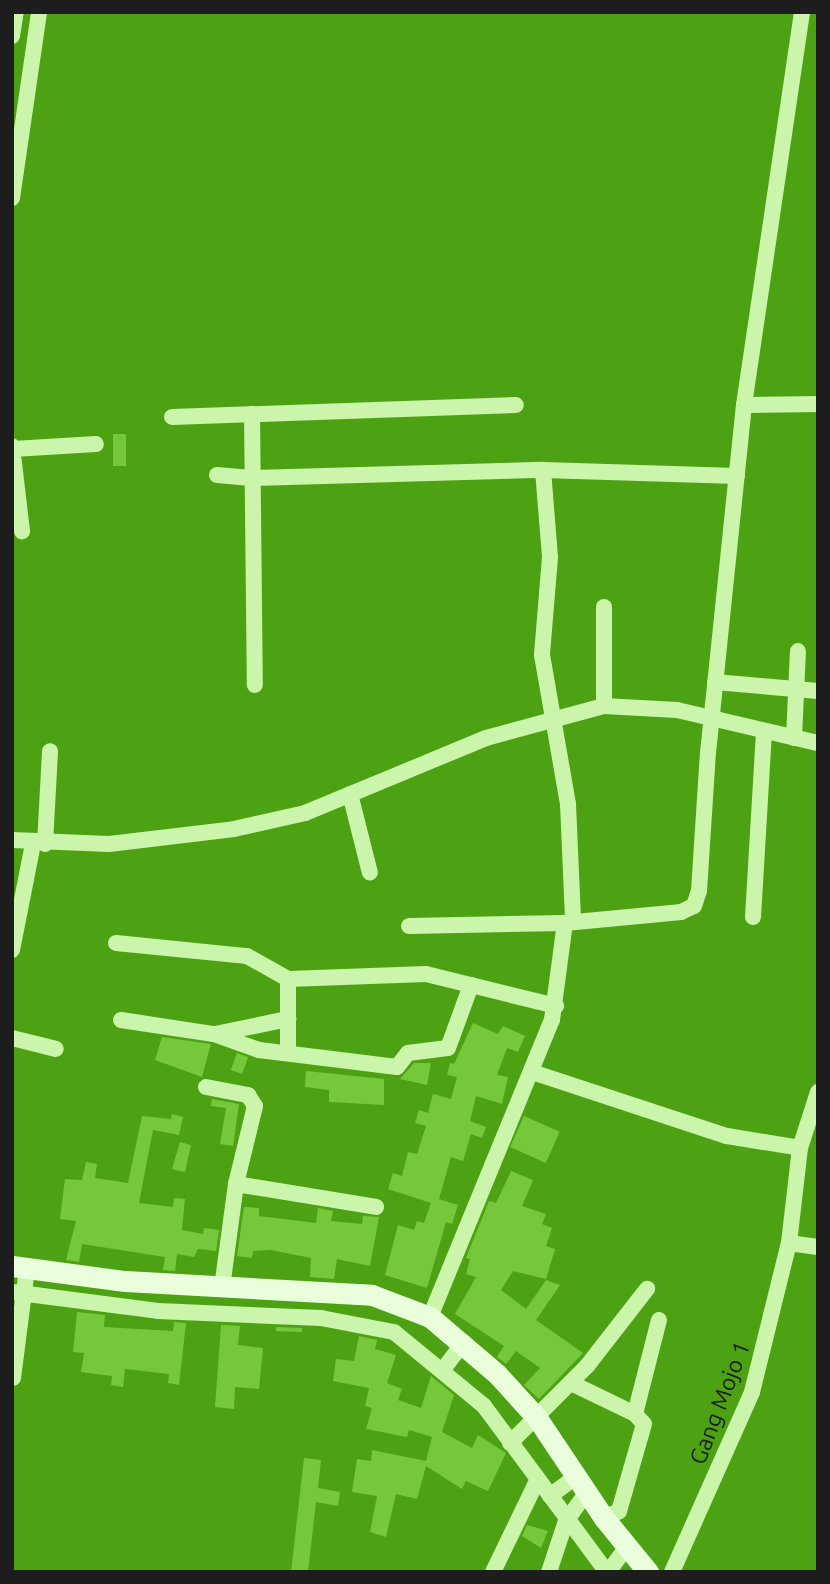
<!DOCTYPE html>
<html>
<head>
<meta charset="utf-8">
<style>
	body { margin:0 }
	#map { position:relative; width:830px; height:1584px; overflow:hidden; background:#4ca212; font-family:Ubuntu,sans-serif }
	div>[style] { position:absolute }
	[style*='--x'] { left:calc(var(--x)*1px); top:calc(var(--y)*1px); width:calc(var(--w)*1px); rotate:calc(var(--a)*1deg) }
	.building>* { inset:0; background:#76c83b; transform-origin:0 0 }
	.street>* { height:16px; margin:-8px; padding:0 8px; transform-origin:8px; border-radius:8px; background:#cbf5ab }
	.secondary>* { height:21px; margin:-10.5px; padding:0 10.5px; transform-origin:10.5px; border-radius:10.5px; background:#eafedc }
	span { translate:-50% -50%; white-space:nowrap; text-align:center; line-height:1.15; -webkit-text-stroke:5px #4ca212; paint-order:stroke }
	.street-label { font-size:23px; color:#1d1d1d }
	.frame { position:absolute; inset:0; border:14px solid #1d1d1d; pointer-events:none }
</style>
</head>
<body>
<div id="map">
	<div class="building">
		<i style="left:113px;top:434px;width:13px;height:32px"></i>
		<i style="clip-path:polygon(473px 1023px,498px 1034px,503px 1026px,525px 1036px,518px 1052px,507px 1048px,497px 1075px,508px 1077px,502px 1104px,476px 1096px,470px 1121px,486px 1127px,482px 1138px,471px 1134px,463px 1161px,451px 1157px,439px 1199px,458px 1205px,452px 1224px,446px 1222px,427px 1288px,385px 1275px,398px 1225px,414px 1230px,417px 1221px,424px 1223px,431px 1203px,388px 1189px,393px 1173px,402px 1176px,408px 1152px,417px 1154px,426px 1126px,415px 1123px,419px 1110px,428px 1113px,433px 1094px,451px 1099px,457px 1077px,447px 1075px,450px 1063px,454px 1064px)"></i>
		<i style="clip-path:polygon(162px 1037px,211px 1044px,202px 1077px,155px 1060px)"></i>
		<i style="left:237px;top:1053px;width:12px;height:18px;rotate:20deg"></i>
		<i style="clip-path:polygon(414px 1063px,431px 1063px,427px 1085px,400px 1079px)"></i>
		<i style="clip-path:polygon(306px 1071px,384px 1079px,384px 1105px,329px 1102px,329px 1090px,305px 1087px)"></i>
		<i style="clip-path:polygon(212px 1099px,239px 1104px,233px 1146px,220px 1144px,226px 1108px,211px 1106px)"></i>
		<i style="clip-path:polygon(172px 1114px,183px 1117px,179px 1135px,153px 1130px,139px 1203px,173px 1207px,174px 1198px,185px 1199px,182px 1230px,203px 1234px,204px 1228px,219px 1230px,216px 1251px,198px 1249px,194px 1257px,177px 1254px,175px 1271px,163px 1270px,165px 1257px,82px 1244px,79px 1262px,66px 1260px,76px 1221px,60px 1219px,65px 1179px,82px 1180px,86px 1162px,97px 1164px,95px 1178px,128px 1183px,142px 1116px,171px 1119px)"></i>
		<i style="left:524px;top:1116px;width:39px;height:34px;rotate:24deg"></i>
		<i style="clip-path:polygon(180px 1142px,191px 1145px,185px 1172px,172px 1169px)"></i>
		<i style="clip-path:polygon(511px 1171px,533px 1180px,522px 1206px,546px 1214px,542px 1224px,552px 1228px,546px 1246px,555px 1249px,546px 1279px,513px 1271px,501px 1290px,526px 1309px,546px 1280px,560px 1285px,536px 1320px,583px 1353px,539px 1399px,524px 1385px,540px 1368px,516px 1351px,506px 1364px,497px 1357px,504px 1346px,455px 1314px,476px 1277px,466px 1274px,470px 1259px,466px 1258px,489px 1201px,496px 1203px)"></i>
		<i style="clip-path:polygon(244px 1207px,259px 1208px,259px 1216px,316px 1223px,318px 1208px,333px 1211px,331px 1221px,362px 1224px,363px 1216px,379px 1217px,370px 1266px,337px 1259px,334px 1279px,310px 1277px,311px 1258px,271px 1250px,253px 1251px,252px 1258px,237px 1256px)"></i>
		<i style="clip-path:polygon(77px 1312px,105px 1315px,104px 1327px,173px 1331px,174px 1322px,186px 1323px,179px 1385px,168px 1383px,169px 1374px,125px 1369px,123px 1387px,111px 1385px,112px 1376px,81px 1372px,84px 1353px,73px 1352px)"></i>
		<i style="clip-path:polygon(221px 1325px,240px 1326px,238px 1345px,263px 1348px,259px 1389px,235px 1387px,234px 1409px,215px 1407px)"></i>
		<i style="left:276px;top:1327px;width:26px;height:4px;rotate:2deg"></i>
		<i style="clip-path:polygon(359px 1336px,377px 1340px,375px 1349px,396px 1355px,387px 1383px,402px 1389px,398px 1400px,421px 1408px,431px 1376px,454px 1395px,442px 1432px,472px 1448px,478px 1435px,506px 1453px,488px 1491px,466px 1481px,462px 1489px,426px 1466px,417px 1499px,396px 1494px,386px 1537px,370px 1532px,377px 1496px,352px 1492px,357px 1459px,371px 1461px,372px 1450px,426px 1461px,432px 1437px,409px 1430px,407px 1437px,366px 1429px,372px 1408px,365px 1406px,369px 1388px,333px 1381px,336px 1359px,354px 1361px)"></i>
		<i style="clip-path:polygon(304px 1458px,321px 1460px,318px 1488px,340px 1492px,338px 1506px,316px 1502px,308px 1572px,291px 1572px)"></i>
		<i style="clip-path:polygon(527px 1525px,548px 1531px,541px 1548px,522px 1536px)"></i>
	</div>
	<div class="street">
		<i style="--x:12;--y:36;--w:24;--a:-81"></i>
		<i style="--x:12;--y:198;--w:188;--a:-81.7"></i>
		<i style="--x:744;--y:405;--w:74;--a:-0.8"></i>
		<i style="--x:252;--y:414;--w:271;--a:89.4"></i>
		<i style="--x:172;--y:417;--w:344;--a:-2"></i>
		<i style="--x:12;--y:446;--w:86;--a:83.3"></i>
		<i style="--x:13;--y:449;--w:83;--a:-3.4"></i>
		<i style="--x:543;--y:470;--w:87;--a:85.4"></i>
		<i style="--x:550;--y:557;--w:98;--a:94.7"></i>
		<i style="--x:542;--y:655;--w:151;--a:80.1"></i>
		<i style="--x:568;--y:804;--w:116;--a:87.5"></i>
		<i style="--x:217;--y:475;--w:34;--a:5"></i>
		<i style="--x:251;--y:478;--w:292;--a:-1.6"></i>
		<i style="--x:543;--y:470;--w:194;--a:1.8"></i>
		<i style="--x:715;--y:682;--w:103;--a:5"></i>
		<i style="--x:604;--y:706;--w:99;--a:-90"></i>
		<i style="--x:794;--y:738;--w:87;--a:-87.4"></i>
		<i style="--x:350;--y:794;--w:81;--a:75.8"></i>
		<i style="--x:12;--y:840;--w:97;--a:2.4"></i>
		<i style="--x:109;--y:844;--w:126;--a:-6.8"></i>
		<i style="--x:234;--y:829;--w:73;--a:-12.7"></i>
		<i style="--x:305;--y:813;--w:196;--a:-22.5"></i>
		<i style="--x:486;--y:738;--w:122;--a:-15.2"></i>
		<i style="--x:604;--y:706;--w:73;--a:3.1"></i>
		<i style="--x:677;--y:710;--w:145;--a:13.2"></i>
		<i style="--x:45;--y:844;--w:93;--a:-86.9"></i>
		<i style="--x:753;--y:917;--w:186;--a:-86.6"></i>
		<i style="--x:409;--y:926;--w:156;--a:-1.1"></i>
		<i style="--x:116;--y:943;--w:132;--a:5.7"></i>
		<i style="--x:247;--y:956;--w:47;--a:29.3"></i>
		<i style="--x:288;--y:979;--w:138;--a:-2.1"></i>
		<i style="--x:426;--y:974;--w:134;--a:13.8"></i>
		<i style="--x:12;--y:950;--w:108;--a:-78.8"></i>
		<i style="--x:121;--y:1020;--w:94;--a:8.6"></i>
		<i style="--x:214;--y:1034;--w:48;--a:19.6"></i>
		<i style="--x:259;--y:1050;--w:139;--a:7"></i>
		<i style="--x:397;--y:1067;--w:18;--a:-52"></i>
		<i style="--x:408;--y:1053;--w:40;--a:-7.1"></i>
		<i style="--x:448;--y:1048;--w:67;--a:-69.9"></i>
		<i style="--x:215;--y:1034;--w:75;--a:-11.6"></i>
		<i style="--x:12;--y:1038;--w:45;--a:14"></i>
		<i style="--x:288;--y:1052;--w:73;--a:-90"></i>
		<i style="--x:532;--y:1072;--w:205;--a:18.2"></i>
		<i style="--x:727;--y:1136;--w:74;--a:9.3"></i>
		<i style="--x:206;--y:1087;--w:43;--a:10.8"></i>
		<i style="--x:248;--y:1095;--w:13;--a:58"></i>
		<i style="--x:255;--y:1106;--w:80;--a:103.7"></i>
		<i style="--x:236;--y:1184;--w:105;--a:97.7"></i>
		<i style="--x:236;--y:1184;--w:142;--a:9.3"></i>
		<i style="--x:789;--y:1243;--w:29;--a:8"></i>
		<i style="--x:12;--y:1292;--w:147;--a:7.4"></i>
		<i style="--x:158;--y:1311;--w:163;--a:2.5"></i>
		<i style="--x:321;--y:1318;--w:74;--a:10.9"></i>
		<i style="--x:394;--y:1332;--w:117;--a:39.4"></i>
		<i style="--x:484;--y:1406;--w:207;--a:53.5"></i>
		<i style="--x:430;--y:1317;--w:321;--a:-67.7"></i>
		<i style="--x:552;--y:1020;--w:98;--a:-82.4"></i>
		<i style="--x:565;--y:923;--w:117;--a:-5.4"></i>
		<i style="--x:681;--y:912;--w:14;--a:-25"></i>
		<i style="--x:694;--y:906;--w:16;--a:-72"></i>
		<i style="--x:699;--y:891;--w:138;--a:-86.3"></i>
		<i style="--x:708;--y:753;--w:350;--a:-84.1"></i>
		<i style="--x:744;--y:405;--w:397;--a:-81.6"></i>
		<i style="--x:442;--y:1371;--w:36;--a:-53"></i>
		<i style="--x:13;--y:1378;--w:110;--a:-82.7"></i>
		<i style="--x:571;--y:1383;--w:71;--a:25.8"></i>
		<i style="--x:635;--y:1414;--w:13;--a:48"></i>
		<i style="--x:644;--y:1424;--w:91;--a:106"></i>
		<i style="--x:619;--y:1511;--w:17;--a:155"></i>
		<i style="--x:635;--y:1414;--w:97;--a:-75.7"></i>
		<i style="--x:510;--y:1443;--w:109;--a:-45"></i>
		<i style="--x:587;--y:1366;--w:98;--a:-52.1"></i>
		<i style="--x:550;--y:1496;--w:34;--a:-37"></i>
		<i style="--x:493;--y:1572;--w:103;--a:-64.2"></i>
		<i style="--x:549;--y:1572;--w:54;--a:-71.6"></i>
		<i style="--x:566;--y:1521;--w:36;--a:-54"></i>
		<i style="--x:608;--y:1572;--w:31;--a:-53"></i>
		<i style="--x:672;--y:1572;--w:197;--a:-66"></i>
		<i style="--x:752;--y:1392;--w:154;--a:-76.1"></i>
		<i style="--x:789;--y:1243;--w:96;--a:-83.4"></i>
		<i style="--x:800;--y:1148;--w:59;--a:-72.2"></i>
	</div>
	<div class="secondary">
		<i style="--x:12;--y:1266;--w:114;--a:7.6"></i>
		<i style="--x:125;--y:1281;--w:247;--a:3.2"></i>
		<i style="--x:372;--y:1295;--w:62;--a:20.8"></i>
		<i style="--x:430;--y:1317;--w:88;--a:40.4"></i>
		<i style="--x:497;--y:1374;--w:59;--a:47.7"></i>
		<i style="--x:537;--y:1418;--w:120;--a:56.2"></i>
		<i style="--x:604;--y:1518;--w:70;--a:50.8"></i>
	</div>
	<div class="street-label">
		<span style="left:720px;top:1403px;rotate:-69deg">Gang Mojo 1</span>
	</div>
	<div class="frame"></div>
</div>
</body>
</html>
